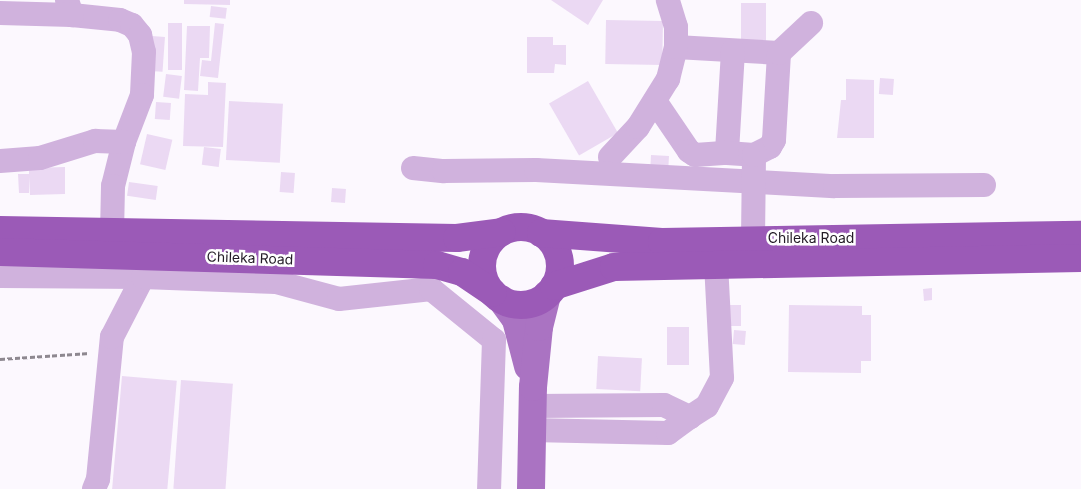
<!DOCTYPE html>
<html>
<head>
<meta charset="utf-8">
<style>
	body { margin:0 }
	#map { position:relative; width:1081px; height:489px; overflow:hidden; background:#fcf8fe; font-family:Inter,sans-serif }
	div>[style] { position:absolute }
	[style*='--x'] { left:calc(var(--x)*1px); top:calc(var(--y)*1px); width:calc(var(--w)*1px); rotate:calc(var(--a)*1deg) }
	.building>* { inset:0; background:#ebd9f3; transform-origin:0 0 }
	.path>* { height:3px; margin-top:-1.5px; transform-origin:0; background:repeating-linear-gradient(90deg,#8e8890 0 5px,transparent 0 7.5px) }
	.minor>* { height:24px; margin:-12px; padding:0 12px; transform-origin:12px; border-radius:12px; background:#d0b2dd }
	.major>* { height:28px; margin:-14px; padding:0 14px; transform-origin:14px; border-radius:14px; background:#aa73c2 }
	.highway>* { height:28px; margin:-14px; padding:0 14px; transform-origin:14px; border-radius:14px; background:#9b5ab7 }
	.highway>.ring { margin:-14px; padding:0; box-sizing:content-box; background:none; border:28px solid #9b5ab7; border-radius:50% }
	span { translate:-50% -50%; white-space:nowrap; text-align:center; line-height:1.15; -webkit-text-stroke:5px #fff; paint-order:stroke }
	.street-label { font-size:14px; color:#231c26 }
</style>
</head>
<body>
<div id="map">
	<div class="building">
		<i style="clip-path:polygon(184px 0,230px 0,230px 5px,184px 4px)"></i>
		<i style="clip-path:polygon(551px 0,603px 0,588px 25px)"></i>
		<i style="left:741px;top:3px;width:25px;height:38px"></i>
		<i style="left:211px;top:6px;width:16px;height:11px;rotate:7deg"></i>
		<i style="left:606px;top:20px;width:57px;height:44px;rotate:1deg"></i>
		<i style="left:168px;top:23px;width:14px;height:47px"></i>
		<i style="clip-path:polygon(215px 23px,224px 24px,218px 78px,200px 76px,202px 60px,211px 61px)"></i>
		<i style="clip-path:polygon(187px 26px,210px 26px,209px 58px,200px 58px,198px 91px,184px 90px)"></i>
		<i style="left:152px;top:36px;width:13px;height:35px;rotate:4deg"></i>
		<i style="clip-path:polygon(527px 37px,553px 37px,553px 45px,566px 45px,566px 65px,555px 64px,554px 73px,527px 73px)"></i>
		<i style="left:166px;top:74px;width:16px;height:23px;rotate:7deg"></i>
		<i style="left:880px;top:78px;width:14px;height:16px;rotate:4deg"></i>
		<i style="clip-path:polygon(846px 79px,874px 80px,874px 138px,837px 138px,841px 100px,846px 100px)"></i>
		<i style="left:588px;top:81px;width:60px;height:45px;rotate:60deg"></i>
		<i style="clip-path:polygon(208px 82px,226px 83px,223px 147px,183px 146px,185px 94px,208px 95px)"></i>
		<i style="left:229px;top:101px;width:54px;height:59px;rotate:3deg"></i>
		<i style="left:156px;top:102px;width:15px;height:17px;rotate:4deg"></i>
		<i style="left:147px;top:134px;width:26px;height:31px;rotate:13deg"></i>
		<i style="left:204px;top:147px;width:17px;height:18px;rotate:7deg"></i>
		<i style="left:651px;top:155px;width:18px;height:11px;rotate:3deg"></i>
		<i style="clip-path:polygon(65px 167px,65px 194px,30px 195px,29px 177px,29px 193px,19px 193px,18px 174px,29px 174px,29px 168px)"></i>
		<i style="left:281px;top:172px;width:14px;height:20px;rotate:4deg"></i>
		<i style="left:129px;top:182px;width:29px;height:14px;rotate:8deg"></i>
		<i style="left:332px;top:188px;width:14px;height:14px;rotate:4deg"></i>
		<i style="clip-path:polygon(932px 288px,932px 300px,924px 301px,923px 289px)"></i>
		<i style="left:741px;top:305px;width:21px;height:12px;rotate:90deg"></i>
		<i style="clip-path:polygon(789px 305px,862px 306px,862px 315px,871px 315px,871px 361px,861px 361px,861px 373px,788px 372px)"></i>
		<i style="left:667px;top:327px;width:22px;height:38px"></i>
		<i style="left:734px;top:330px;width:12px;height:14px;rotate:5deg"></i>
		<i style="left:598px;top:356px;width:44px;height:33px;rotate:3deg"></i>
		<i style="left:122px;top:376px;width:55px;height:114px;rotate:5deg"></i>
		<i style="left:181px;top:380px;width:52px;height:109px;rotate:4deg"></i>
	</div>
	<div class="path">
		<i style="--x:0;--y:359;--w:90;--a:-3.8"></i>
	</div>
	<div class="minor">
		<i style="--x:67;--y:0;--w:16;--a:72"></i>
		<i style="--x:72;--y:15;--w:48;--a:5.9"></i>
		<i style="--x:120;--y:20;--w:13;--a:23"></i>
		<i style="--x:132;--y:25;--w:13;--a:51"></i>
		<i style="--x:140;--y:35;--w:17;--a:77"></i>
		<i style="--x:144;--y:52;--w:43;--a:92.7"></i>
		<i style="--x:142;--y:95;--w:50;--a:111"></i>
		<i style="--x:124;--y:142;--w:45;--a:104"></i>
		<i style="--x:113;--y:186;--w:47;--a:91.2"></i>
		<i style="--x:0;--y:13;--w:72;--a:1.6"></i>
		<i style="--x:676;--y:47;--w:103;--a:3.3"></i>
		<i style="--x:733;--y:51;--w:102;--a:93.4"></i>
		<i style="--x:727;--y:153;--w:27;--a:4"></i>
		<i style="--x:655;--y:101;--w:60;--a:55.8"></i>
		<i style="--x:689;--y:151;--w:7;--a:34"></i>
		<i style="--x:695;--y:155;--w:32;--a:-4"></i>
		<i style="--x:610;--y:157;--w:41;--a:-47"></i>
		<i style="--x:638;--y:127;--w:57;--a:-58"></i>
		<i style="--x:668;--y:79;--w:33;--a:-76"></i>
		<i style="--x:676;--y:47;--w:20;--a:-90"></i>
		<i style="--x:676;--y:27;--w:28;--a:-107"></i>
		<i style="--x:0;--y:161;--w:40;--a:-4.3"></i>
		<i style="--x:40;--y:158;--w:58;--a:-17.2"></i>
		<i style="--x:95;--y:141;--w:29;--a:2"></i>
		<i style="--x:413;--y:168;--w:31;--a:6"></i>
		<i style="--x:444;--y:171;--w:92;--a:-0.6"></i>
		<i style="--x:536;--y:170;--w:299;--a:3.1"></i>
		<i style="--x:835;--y:186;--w:149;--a:-0.4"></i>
		<i style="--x:753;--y:238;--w:83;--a:-89.3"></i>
		<i style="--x:754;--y:155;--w:18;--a:-27"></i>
		<i style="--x:770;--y:147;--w:8;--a:-60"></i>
		<i style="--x:774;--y:140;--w:87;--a:-86.7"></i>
		<i style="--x:779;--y:53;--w:44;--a:-43.2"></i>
		<i style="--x:0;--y:276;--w:143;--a:0.4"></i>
		<i style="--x:534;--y:406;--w:130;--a:-0.4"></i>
		<i style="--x:664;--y:405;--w:29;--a:25"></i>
		<i style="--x:690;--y:417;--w:20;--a:-33"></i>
		<i style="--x:707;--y:406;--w:32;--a:-62"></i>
		<i style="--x:722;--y:378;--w:114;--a:-93"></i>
		<i style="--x:531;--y:430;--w:137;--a:1.3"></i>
		<i style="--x:668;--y:433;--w:27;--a:-36"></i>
		<i style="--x:94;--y:489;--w:11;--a:-68"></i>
		<i style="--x:98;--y:479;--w:143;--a:-84.4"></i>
		<i style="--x:112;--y:337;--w:68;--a:-62.7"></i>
		<i style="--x:143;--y:277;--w:133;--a:2.2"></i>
		<i style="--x:276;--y:282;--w:65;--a:15.1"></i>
		<i style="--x:339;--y:299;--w:93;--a:-6.2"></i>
		<i style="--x:431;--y:289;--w:81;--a:39"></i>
		<i style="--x:494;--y:340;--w:149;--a:91.9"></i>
	</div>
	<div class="major">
		<i style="--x:501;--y:299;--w:26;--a:54"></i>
		<i style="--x:516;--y:320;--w:48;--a:75.4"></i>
		<i style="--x:531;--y:489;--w:102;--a:-88.9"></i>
		<i style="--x:533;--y:387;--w:60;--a:-84.3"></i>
		<i style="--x:539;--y:327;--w:34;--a:-76"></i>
	</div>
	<div class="highway">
		<i class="ring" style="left:482px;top:227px;width:50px;height:50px"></i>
		<i style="--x:0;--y:230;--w:457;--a:1"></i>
		<i style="--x:457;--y:238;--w:45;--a:-7.6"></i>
		<i style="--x:541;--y:233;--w:121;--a:4.3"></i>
		<i style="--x:662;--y:242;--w:419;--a:-1"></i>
		<i style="--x:0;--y:252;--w:437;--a:1.7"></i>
		<i style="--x:437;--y:265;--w:26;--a:16"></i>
		<i style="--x:462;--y:272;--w:37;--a:34"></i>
		<i style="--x:554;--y:286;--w:63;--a:-17.6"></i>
		<i style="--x:614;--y:267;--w:467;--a:-1.1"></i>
	</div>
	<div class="street-label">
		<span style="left:811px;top:238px">Chileka Road</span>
		<span style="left:250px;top:258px;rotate:2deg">Chileka Road</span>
	</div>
</div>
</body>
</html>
